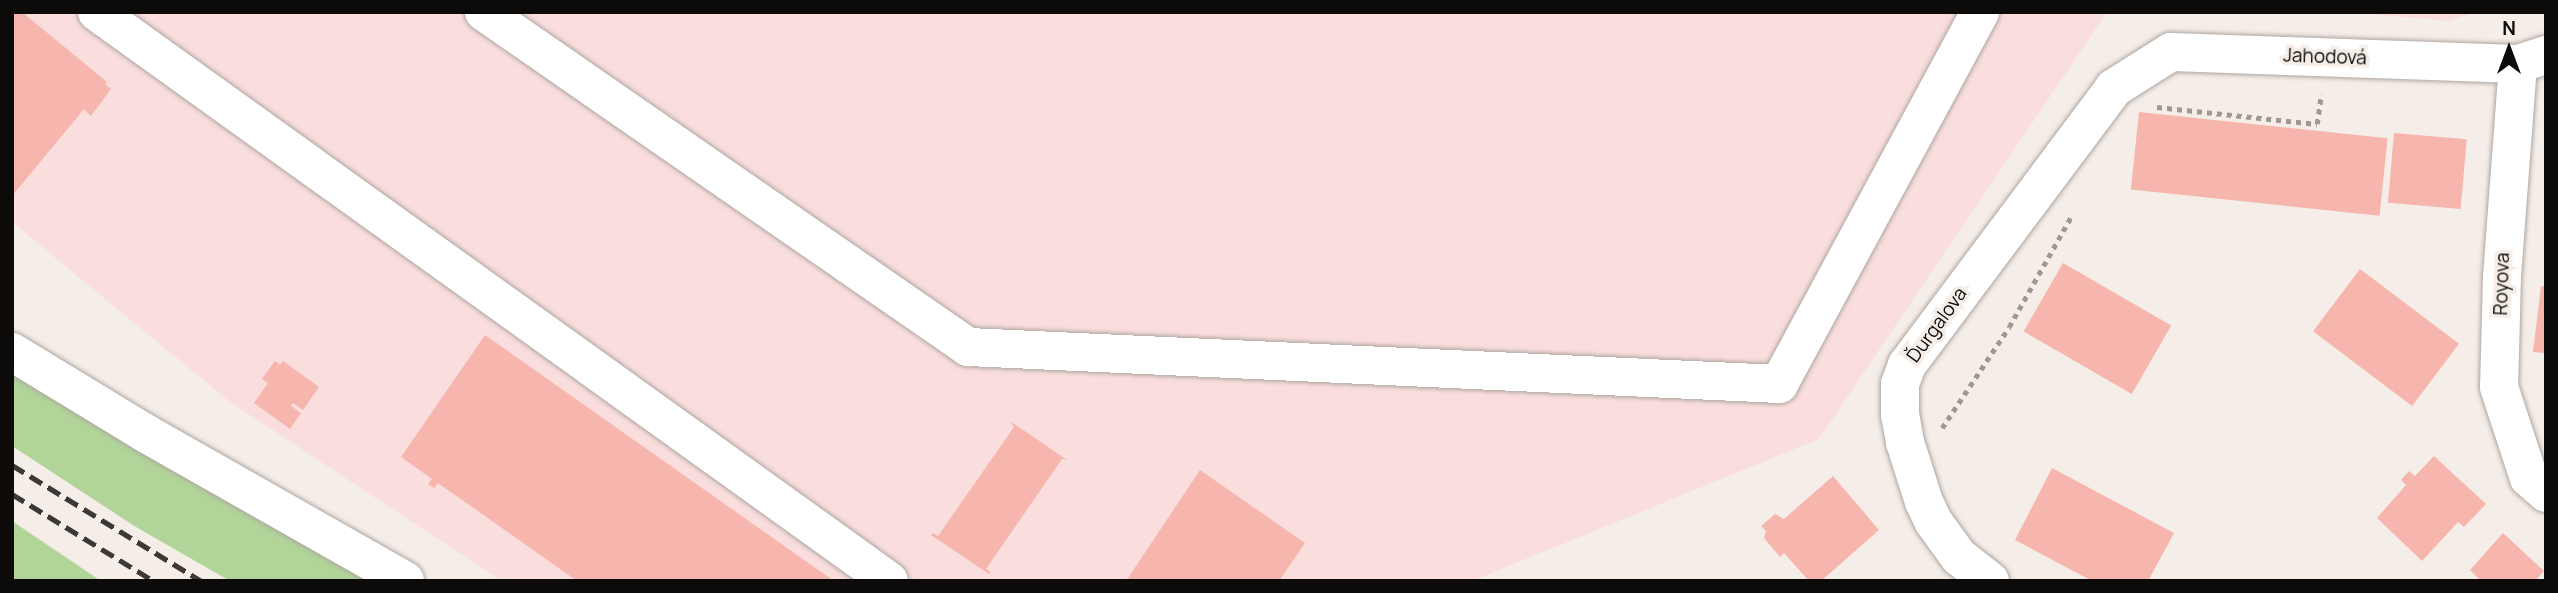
<!DOCTYPE html>
<html>
<head>
<meta charset="utf-8">
<style>
  body { margin:0 }
  #map { position:relative; width:2558px; height:593px; overflow:hidden; background:#f5ede7; font-family:Manrope,sans-serif }
  div>[style] { position:absolute }
  .medical>* { inset:0; background:#f9dedd }
  .green>* { inset:0; background:#b1d499 }
  .building>* { inset:0; background:#f7b6ad; transform-origin:0 0 }
  .path>* { height:4.5px; margin-top:-2.25px; transform-origin:0; background:repeating-linear-gradient(90deg,#9d9893 0 5px,transparent 0 10px) }
  .roads { filter:drop-shadow(0 0 2px #aea6a1) drop-shadow(0 0 2px #aea6a1) }
  .minor>* { height:38px; margin:-19px; padding:0 19px; transform-origin:19px; border-radius:19px; background:#fff }
  .rail>* { height:5px; margin-top:-2.5px; transform-origin:0; background:repeating-linear-gradient(90deg,#3b3835 0 14px,transparent 0 21px) }
  span { translate:-50% -50%; white-space:nowrap; text-align:center; line-height:1.15; -webkit-text-stroke:7px #f5ede7; paint-order:stroke }
  .street-label { font-size:19px; color:#0d0b09 }
  .frame { position:absolute; inset:0; border:14px solid #0d0b09; pointer-events:none }
  .north { position:absolute; left:2474px; top:14px; width:70px; height:70px; -webkit-text-stroke:5px #f5ede7; paint-order:stroke; rotate:0deg; font-size:19px; font-weight:700; line-height:28px; text-align:center; color:#0d0b09 }
  .north::after { content:''; display:block; margin:auto; width:24px; height:32px; background:#0d0b09; clip-path:polygon(50% 0,100% 100%,50% 72%,0 100%) }
</style>
</head>
<body>
<div id="map">
  <div class="medical">
    <div style="clip-path:polygon(12px 12px,2107px 12px,1819px 439px,1472px 581px,502px 581px,230px 402px,12px 222px)"></div>
    <div style="clip-path:polygon(2349px 12px,2478px 12px,2447px 21px)"></div>
  </div>
  <div class="green">
    <div style="clip-path:polygon(12px 365px,380px 581px,230px 581px,136px 527px,12px 446px)"></div>
    <div style="clip-path:polygon(12px 521px,101px 581px,12px 581px)"></div>
  </div>
  <div class="building">
    <div style="clip-path:polygon(12px 12px,22px 12px,107px 82px,105px 84px,111px 89px,91px 116px,84px 109px,12px 196px)"></div>
    <div style="left:2139px;top:112px;width:250px;height:78px;rotate:6deg"></div>
    <div style="left:2394px;top:133px;width:73px;height:70px;rotate:5deg"></div>
    <div style="left:2063px;top:263px;width:125px;height:79px;rotate:30deg"></div>
    <div style="left:2360px;top:269px;width:124px;height:78px;rotate:37deg"></div>
    <div style="clip-path:polygon(2541px 286px,2546px 287px,2546px 353px,2533px 352px)"></div>
    <div style="clip-path:polygon(485px 335px,834px 581px,577px 581px,438px 483px,434px 488px,428px 484px,432px 479px,401px 457px)"></div>
    <div style="clip-path:polygon(275px 361px,280px 365px,283px 361px,319px 387px,303px 410px,293px 403px,291px 406px,301px 413px,290px 429px,254px 403px,268px 383px,262px 379px)"></div>
    <div style="clip-path:polygon(1010px 421px,1067px 460px,1062px 459px,986px 569px,991px 572px,989px 574px,931px 535px,933px 533px,938px 536px,1014px 427px)"></div>
    <div style="clip-path:polygon(2434px 456px,2486px 504px,2464px 527px,2458px 522px,2422px 561px,2377px 518px,2406px 485px,2401px 480px,2409px 471px,2415px 476px)"></div>
    <div style="clip-path:polygon(2052px 468px,2174px 533px,2148px 581px,2092px 581px,2015px 540px)"></div>
    <div style="clip-path:polygon(1200px 470px,1305px 543px,1279px 581px,1126px 581px)"></div>
    <div style="clip-path:polygon(1833px 476px,1879px 530px,1821px 581px,1809px 581px,1784px 553px,1780px 557px,1764px 538px,1766px 531px,1761px 526px,1775px 514px,1784px 519px)"></div>
    <div style="clip-path:polygon(2503px 533px,2544px 571px,2535px 581px,2481px 581px,2470px 570px)"></div>
  </div>
  <div class="path">
    <div style="left:2157px;top:107px;width:161px;rotate:6.1deg"></div>
    <div style="left:2317px;top:124px;width:30px;rotate:-82deg"></div>
    <div style="left:1942px;top:428px;width:121px;rotate:-56.4deg"></div>
    <div style="left:2009px;top:327px;width:129px;rotate:-60.6deg"></div>
  </div>
  <div class="roads">
    <div class="minor">
      <div style="left:97px;top:12px;width:975px;rotate:35.69deg"></div>
      <div style="left:484px;top:12px;width:589px;rotate:34.69deg"></div>
      <div style="left:968px;top:347px;width:812px;rotate:2.61deg"></div>
      <div style="left:1779px;top:384px;width:423px;rotate:-61.6deg"></div>
      <div style="left:2518px;top:64px;width:213px;rotate:94.3deg"></div>
      <div style="left:2502px;top:276px;width:111px;rotate:91.5deg"></div>
      <div style="left:2499px;top:387px;width:96px;rotate:71.8deg"></div>
      <div style="left:2529px;top:478px;width:23px;rotate:41deg"></div>
      <div style="left:12px;top:352px;width:156px;rotate:31.3deg"></div>
      <div style="left:145px;top:433px;width:299px;rotate:29.6deg"></div>
      <div style="left:1990px;top:581px;width:39px;rotate:-142deg"></div>
      <div style="left:1959px;top:557px;width:44px;rotate:-125.8deg"></div>
      <div style="left:1933px;top:521px;width:21px;rotate:-115deg"></div>
      <div style="left:1924px;top:502px;width:63px;rotate:-107.6deg"></div>
      <div style="left:1905px;top:442px;width:27px;rotate:-100deg"></div>
      <div style="left:1900px;top:415px;width:31px;rotate:-90deg"></div>
      <div style="left:1900px;top:384px;width:20px;rotate:-70deg"></div>
      <div style="left:1907px;top:365px;width:346px;rotate:-53.2deg"></div>
      <div style="left:2114px;top:88px;width:67px;rotate:-32.3deg"></div>
      <div style="left:2171px;top:52px;width:347px;rotate:2deg"></div>
      <div style="left:2518px;top:64px;width:29px;rotate:-18deg"></div>
    </div>
  </div>
  <div class="rail">
    <div style="left:12px;top:465px;width:222px;rotate:31.5deg"></div>
    <div style="left:12px;top:494px;width:167px;rotate:31.5deg"></div>
  </div>
  <div class="street-label">
    <span style="left:2325px;top:57px;rotate:2deg">Jahodová</span>
    <span style="left:2502px;top:284px;rotate:-88deg">Royova</span>
    <span style="left:1937px;top:325px;rotate:-54deg">Ďurgalova</span>
  </div>
  <div class="frame"></div>
  <div class="north">N</div>
</div>
</body>
</html>
